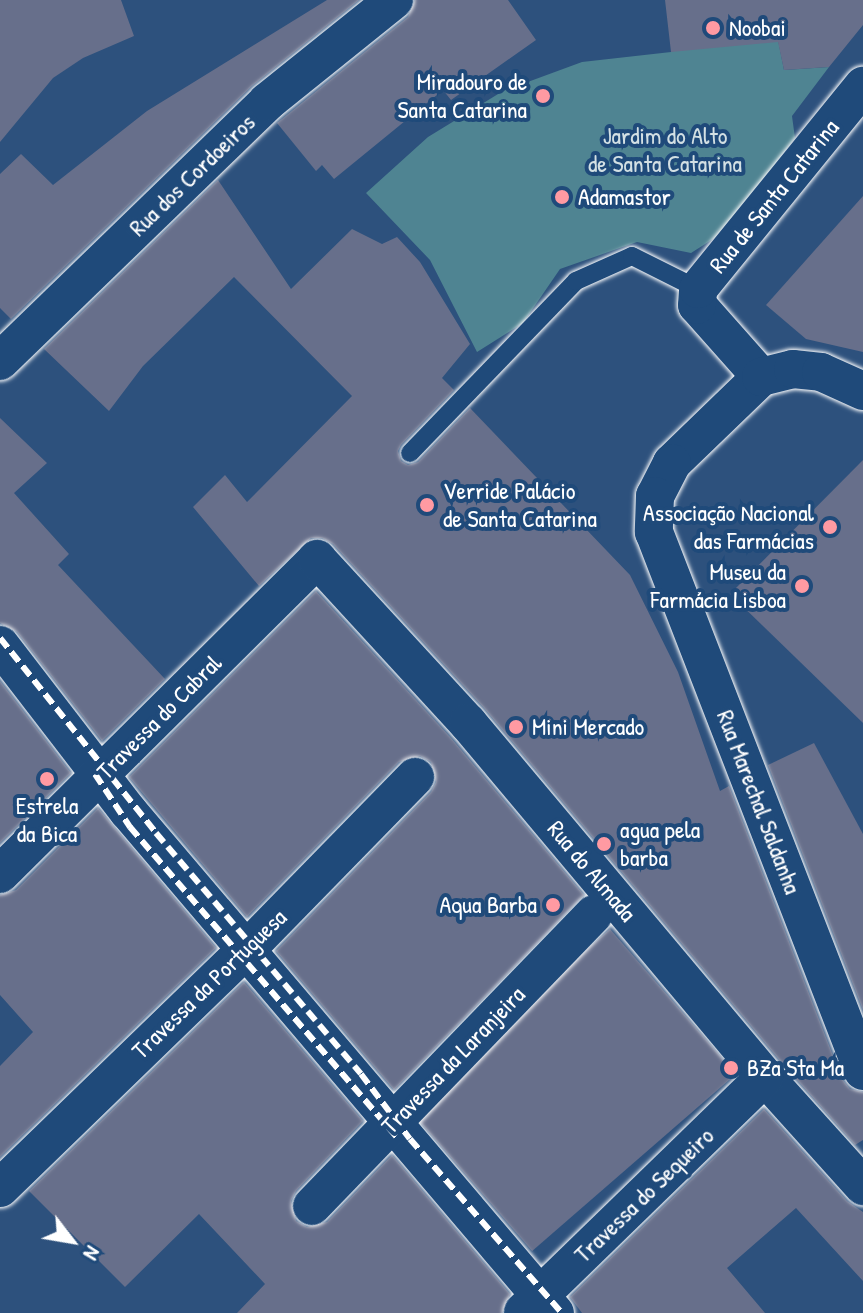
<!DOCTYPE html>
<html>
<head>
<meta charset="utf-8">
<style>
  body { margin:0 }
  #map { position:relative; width:863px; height:1313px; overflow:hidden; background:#2d517d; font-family:"Patrick Hand",sans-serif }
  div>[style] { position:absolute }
  .green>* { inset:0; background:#4f8492 }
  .building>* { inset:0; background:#676f8b; transform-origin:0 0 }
  .roads { filter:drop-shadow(0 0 2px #fff) drop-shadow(0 0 2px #fff) }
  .lane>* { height:18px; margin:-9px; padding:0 9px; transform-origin:9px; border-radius:9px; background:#1f4a7a }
  .street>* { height:38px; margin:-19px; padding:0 19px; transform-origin:19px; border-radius:19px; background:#1f4a7a }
  .rail>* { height:6px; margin-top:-3px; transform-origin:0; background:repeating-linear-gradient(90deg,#fff 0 12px,transparent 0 18px) }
  .dots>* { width:22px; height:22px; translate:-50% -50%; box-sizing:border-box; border:4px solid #1f4a7a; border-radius:50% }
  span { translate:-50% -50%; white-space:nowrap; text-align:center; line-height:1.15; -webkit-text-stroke:8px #1f4a7a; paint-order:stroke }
  .poi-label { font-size:24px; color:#fff }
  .left { translate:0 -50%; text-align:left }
  .right { translate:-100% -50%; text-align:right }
  .park-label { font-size:24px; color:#d3e0e4 }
  .street-label { font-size:24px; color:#fff }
  .north { position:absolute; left:32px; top:1201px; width:80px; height:80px; -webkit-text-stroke:6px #1f4a7a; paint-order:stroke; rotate:121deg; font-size:22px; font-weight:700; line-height:32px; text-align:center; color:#fff }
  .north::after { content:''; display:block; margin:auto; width:28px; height:36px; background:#fff; clip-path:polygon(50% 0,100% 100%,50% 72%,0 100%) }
</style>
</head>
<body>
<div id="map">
  <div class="green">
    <div style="clip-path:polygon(770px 0,784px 70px,829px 67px,792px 116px,795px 138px,724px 232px,691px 253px,637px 242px,560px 269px,523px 323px,477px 352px,430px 260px,366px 193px,428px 137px,503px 91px,582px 62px,671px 52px)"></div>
  </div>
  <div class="building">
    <div style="clip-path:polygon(0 0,121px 0,134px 36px,83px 58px,53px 78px,0 142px)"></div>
    <div style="clip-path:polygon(327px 0,359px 0,252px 86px,11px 319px,0 308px,0 174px,21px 154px,53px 185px,147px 111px)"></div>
    <div style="clip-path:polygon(415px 0,508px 0,536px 40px,451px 100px,443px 90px,334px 179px,322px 165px,316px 171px,277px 123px,408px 17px)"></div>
    <div style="clip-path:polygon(665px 0,863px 0,863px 25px,829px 67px,784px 70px,778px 42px,671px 52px)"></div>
    <div style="clip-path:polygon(218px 180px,291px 289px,352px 229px,382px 244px,397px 237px,420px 262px,470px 344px,442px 378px,454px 390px,401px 445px,398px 451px,401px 461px,408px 465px,418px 462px,470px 408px,630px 575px,678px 672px,720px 791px,729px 786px,842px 1079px,850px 1089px,863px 1092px,863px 1140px,855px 1145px,782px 1063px,484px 708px,333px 544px,322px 538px,311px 538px,259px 586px,193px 507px,225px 475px,247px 502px,352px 396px,234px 277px,143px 366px,109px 411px,44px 349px)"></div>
    <div style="clip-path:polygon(863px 196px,863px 352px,806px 339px,766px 305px)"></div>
    <div style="clip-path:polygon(0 418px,47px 463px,14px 493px,69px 554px,58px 565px,165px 679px,102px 741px,17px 632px,0 623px)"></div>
    <div style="clip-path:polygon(863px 460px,863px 723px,730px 594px)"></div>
    <div style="clip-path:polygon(316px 591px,451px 738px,584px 895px,394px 1090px,276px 951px,431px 792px,436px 782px,431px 762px,420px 756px,399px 762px,247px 917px,129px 777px)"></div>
    <div style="clip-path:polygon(0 681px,71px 773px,0 843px)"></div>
    <div style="clip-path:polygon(814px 743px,863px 834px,863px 1010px,768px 765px)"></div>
    <div style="clip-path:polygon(98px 808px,216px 948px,0 1157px,0 1066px,33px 1032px,0 995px,0 895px,16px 890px)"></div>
    <div style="left:610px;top:929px;width:192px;height:270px;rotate:49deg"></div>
    <div style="clip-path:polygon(244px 982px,363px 1121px,296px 1191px,291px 1201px,296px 1221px,307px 1227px,327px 1222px,392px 1155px,510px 1294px,502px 1313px,237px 1313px,265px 1284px,199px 1214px,125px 1287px,29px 1191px)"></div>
    <div style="clip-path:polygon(764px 1109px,847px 1201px,863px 1212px,863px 1281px,796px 1208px,727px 1268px,765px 1313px,582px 1313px,570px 1297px)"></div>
  </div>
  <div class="roads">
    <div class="lane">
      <div style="left:410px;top:453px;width:239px;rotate:-46deg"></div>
      <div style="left:576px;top:281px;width:61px;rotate:-24.1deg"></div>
      <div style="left:632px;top:256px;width:74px;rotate:26.6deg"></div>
    </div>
    <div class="street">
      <div style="left:0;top:361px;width:372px;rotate:-44.1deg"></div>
      <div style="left:267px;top:102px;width:163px;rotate:-38.8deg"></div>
      <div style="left:761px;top:377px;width:124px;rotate:136deg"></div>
      <div style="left:672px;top:463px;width:37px;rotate:117deg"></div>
      <div style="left:655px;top:496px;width:36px;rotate:92deg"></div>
      <div style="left:654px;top:532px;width:578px;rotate:68.81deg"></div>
      <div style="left:761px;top:377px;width:96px;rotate:-131.6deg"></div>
      <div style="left:697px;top:305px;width:16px;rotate:-86deg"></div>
      <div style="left:698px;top:289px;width:262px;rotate:-50.9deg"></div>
      <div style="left:761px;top:377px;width:33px;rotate:-14deg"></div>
      <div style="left:793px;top:369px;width:28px;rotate:6deg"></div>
      <div style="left:821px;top:372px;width:46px;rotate:24.3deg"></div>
      <div style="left:0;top:645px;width:210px;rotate:52.4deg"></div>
      <div style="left:128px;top:811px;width:659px;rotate:49.62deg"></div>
      <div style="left:0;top:874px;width:447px;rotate:-44.8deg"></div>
      <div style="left:317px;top:559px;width:223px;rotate:47.4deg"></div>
      <div style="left:468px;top:723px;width:462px;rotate:50deg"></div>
      <div style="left:765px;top:1077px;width:147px;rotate:48deg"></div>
      <div style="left:0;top:1188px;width:349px;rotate:-44.1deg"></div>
      <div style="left:251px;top:945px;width:235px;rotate:-45.7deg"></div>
      <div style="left:312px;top:1206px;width:406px;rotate:-46deg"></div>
      <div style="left:523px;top:1312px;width:337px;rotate:-44.2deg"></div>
    </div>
  </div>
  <div class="rail">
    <div style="left:0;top:638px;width:250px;rotate:51.3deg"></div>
    <div style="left:156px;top:833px;width:316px;rotate:49.6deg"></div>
    <div style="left:361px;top:1074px;width:81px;rotate:53deg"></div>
    <div style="left:410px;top:1139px;width:231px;rotate:48.9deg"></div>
    <div style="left:95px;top:774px;width:64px;rotate:56.6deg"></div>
    <div style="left:130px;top:827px;width:409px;rotate:49.3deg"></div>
  </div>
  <div class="dots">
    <div style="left:713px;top:28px;background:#ff9aa2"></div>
    <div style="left:543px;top:96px;background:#ff9aa2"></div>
    <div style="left:562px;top:197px;background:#ff9aa2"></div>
    <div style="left:427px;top:505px;background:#ff9aa2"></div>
    <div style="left:830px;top:527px;background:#ff9aa2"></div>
    <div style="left:802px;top:586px;background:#ff9aa2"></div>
    <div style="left:516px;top:727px;background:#ff9aa2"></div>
    <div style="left:47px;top:779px;background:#ff9aa2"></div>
    <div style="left:604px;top:844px;background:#ff9aa2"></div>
    <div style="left:553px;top:905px;background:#ff9aa2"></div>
    <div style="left:731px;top:1068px;background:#ff9aa2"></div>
  </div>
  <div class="poi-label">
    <span class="left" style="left:729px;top:28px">Noobai</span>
    <span class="right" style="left:527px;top:96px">Miradouro de<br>Santa Catarina</span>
    <span class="left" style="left:578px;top:197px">Adamastor</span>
    <span class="left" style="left:443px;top:505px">Verride Palácio<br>de Santa Catarina</span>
    <span class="right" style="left:814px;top:527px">Associação Nacional<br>das Farmácias</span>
    <span class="right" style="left:786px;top:586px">Museu da<br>Farmácia Lisboa</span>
    <span class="left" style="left:532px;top:727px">Mini Mercado</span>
    <span style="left:47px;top:820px">Estrela<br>da Bica</span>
    <span class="left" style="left:620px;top:844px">agua pela<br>barba</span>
    <span class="right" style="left:537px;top:905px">Aqua Barba</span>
    <span class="left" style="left:747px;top:1068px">BZa Sta Ma</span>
  </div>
  <div class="park-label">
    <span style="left:665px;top:150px">Jardim do Alto<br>de Santa Catarina</span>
  </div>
  <div class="street-label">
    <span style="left:192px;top:175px;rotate:-44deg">Rua dos Cordoeiros</span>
    <span style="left:774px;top:196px;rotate:-51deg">Rua de Santa Catarina</span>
    <span style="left:159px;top:717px;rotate:-45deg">Travessa do Cabral</span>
    <span style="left:759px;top:802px;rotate:69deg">Rua Marechal Saldanha</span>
    <span style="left:592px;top:871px;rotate:50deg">Rua do Almada</span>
    <span style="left:209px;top:984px;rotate:-44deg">Travessa da Portuguesa</span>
    <span style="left:453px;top:1060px;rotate:-46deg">Travessa da Laranjeira</span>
    <span style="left:644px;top:1195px;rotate:-44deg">Travessa do Sequeiro</span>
  </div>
  <div class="north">N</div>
</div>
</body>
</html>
